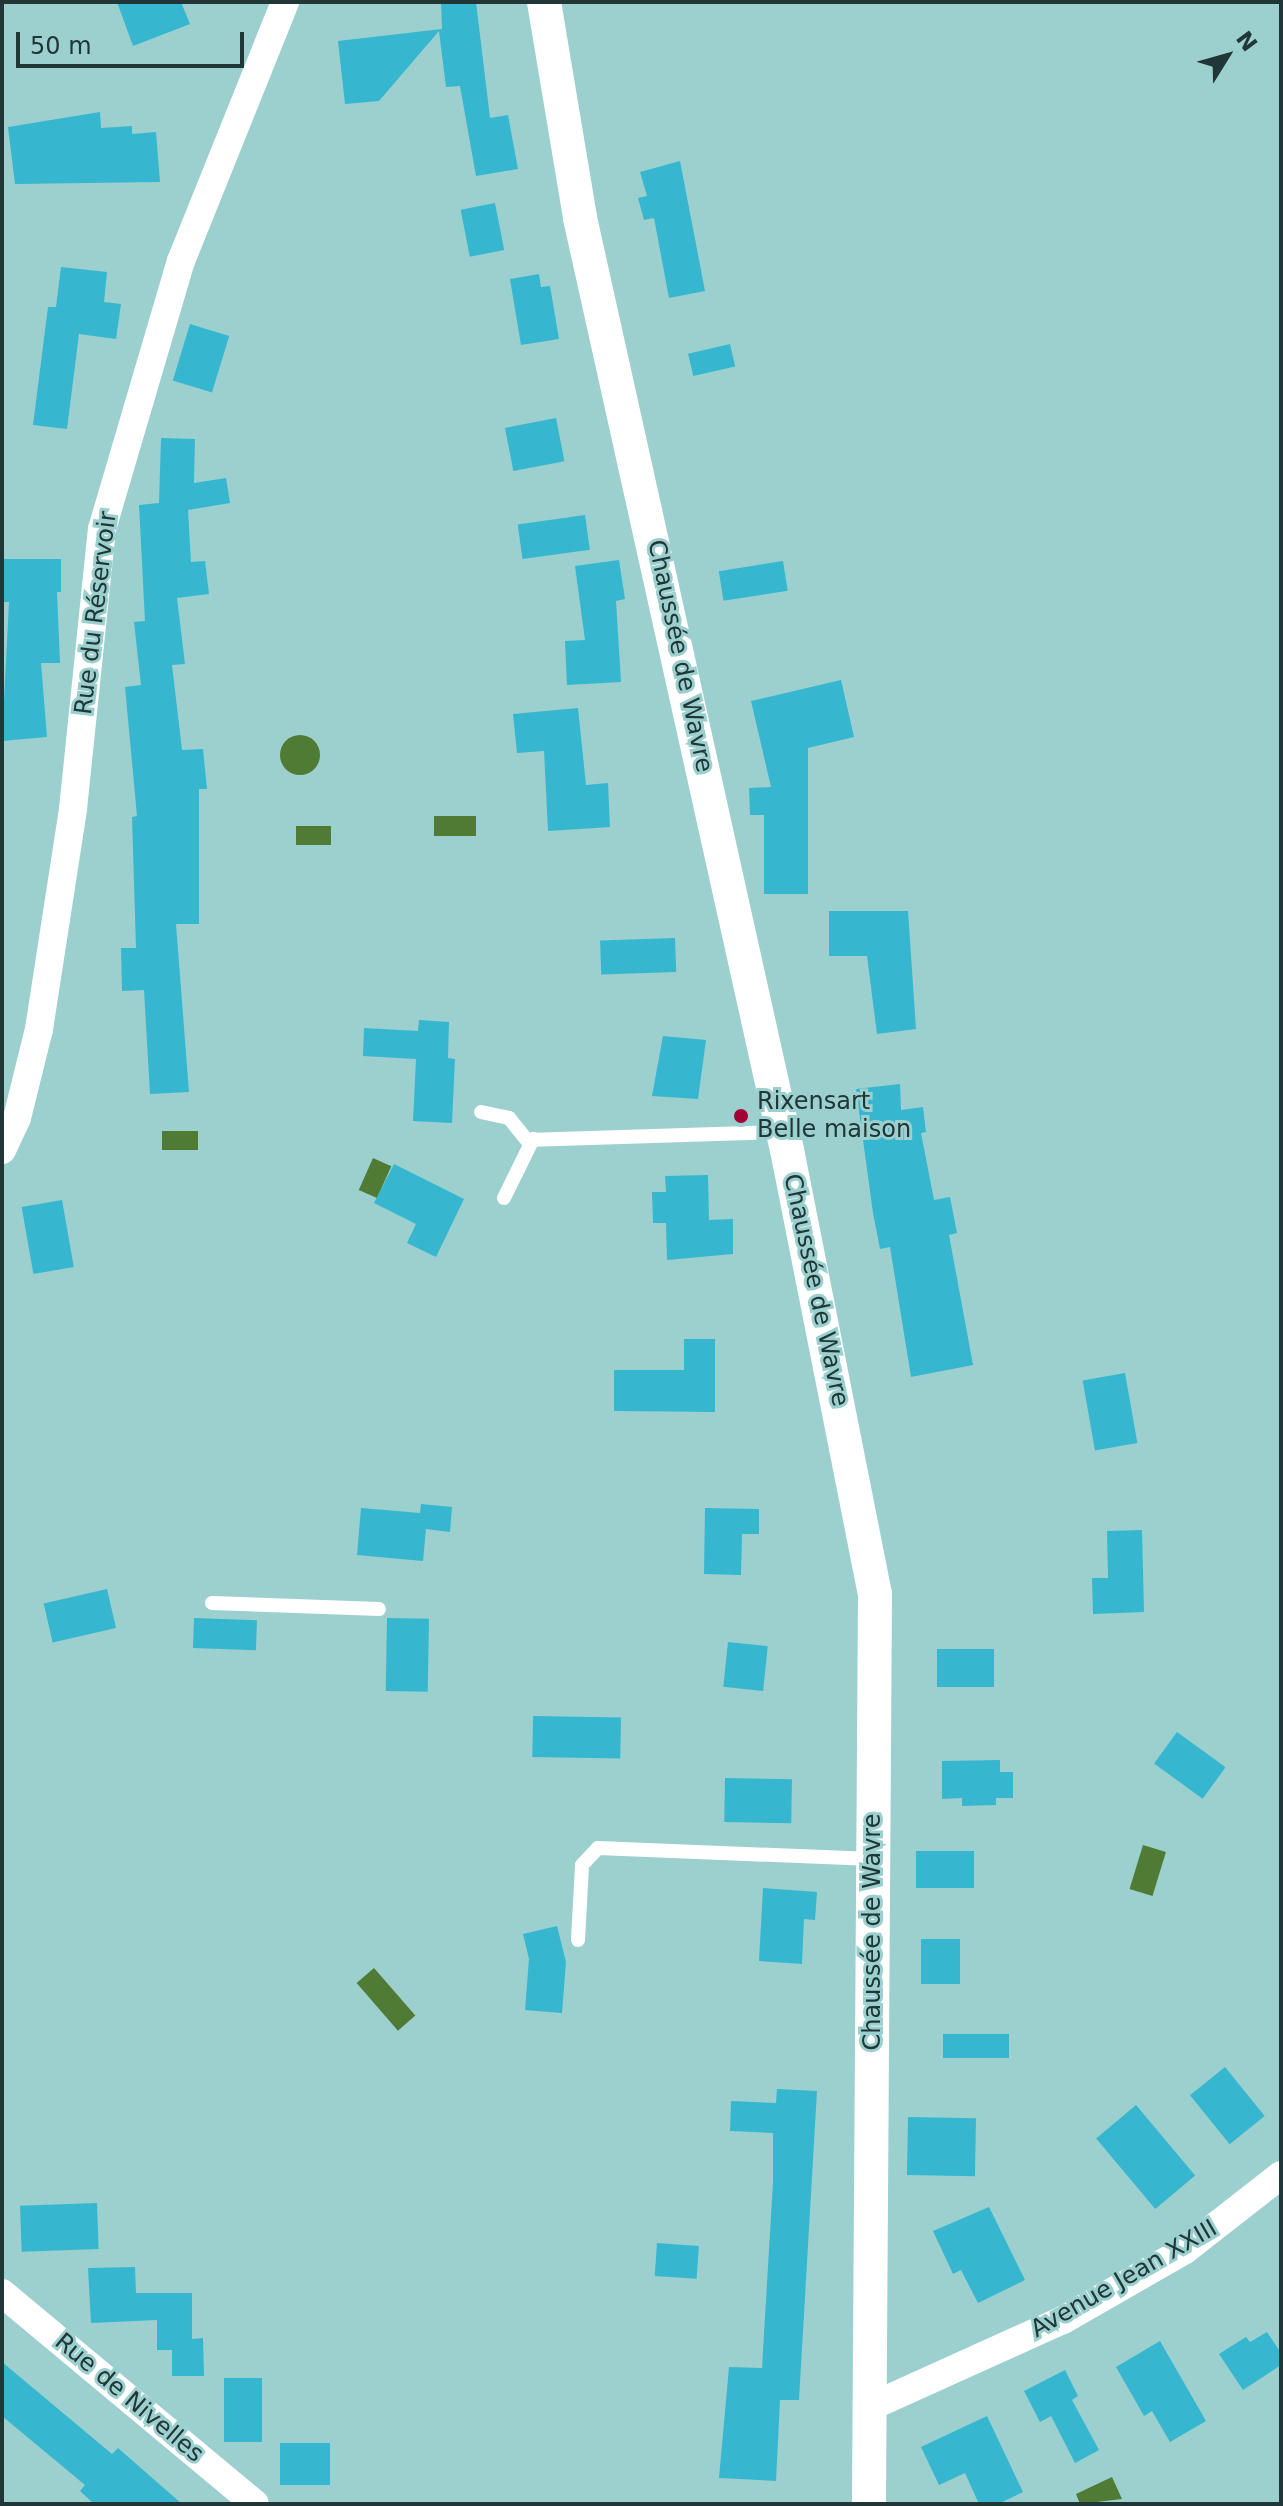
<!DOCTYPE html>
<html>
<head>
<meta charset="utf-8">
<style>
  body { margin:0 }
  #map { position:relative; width:1283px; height:2506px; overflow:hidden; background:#9bd0cf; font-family:"DejaVu Sans",sans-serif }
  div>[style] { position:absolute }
  .water>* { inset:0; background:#507b34; transform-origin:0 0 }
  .round { border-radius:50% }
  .building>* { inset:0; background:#37b6d0; transform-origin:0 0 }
  .service>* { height:14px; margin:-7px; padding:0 7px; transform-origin:7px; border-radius:7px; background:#fff }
  .minor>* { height:28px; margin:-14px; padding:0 14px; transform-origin:14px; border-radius:14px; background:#fff }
  .tertiary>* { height:34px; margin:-17px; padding:0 17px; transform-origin:17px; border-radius:17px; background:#fff }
  .dots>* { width:22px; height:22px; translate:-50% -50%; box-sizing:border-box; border:4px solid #9bd0cf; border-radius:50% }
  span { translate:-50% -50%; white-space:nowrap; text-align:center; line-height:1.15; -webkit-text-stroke:6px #9bd0cf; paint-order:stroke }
  .street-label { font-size:24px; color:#213636 }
  .poi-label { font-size:24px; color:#213636 }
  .left { translate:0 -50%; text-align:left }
  .frame { position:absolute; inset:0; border:4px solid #213636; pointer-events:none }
  .north { position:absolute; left:1187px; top:16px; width:80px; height:80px; -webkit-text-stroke:6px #9bd0cf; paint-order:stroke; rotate:53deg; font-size:22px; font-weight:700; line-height:32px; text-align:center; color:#213636 }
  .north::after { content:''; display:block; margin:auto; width:28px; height:36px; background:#213636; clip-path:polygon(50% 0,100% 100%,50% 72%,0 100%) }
  .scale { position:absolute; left:16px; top:32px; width:228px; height:36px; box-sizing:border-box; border:4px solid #213636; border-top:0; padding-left:10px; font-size:24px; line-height:28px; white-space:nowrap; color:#213636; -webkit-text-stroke:6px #9bd0cf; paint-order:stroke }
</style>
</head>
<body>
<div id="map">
  <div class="water">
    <div class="round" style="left:280px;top:735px;width:40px;height:40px"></div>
    <div style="left:434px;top:816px;width:42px;height:20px"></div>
    <div style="left:296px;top:826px;width:35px;height:19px"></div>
    <div style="left:162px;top:1131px;width:36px;height:19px"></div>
    <div style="left:373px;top:1158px;width:20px;height:35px;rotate:24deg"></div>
    <div style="left:1143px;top:1845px;width:24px;height:46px;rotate:17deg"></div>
    <div style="left:374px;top:1968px;width:63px;height:23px;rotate:49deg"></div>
    <div style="clip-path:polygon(1112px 2477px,1122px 2499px,1080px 2504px,1076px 2494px)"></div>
  </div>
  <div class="building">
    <div style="clip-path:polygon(117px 2px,181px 2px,190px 24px,133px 46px)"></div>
    <div style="clip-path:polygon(441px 2px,476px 2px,490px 118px,508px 115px,518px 169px,476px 176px,460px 86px,446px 87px,439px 31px,379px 101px,345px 104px,338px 41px,442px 29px)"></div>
    <div style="clip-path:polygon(100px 112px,101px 128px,132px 126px,132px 134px,156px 132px,160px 182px,15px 184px,8px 127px)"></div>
    <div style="clip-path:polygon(680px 161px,705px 291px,669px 298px,654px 218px,644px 220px,638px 198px,647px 196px,640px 172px)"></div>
    <div style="left:495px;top:203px;width:48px;height:35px;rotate:79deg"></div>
    <div style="clip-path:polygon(61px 267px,107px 272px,104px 302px,121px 304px,116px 339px,79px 334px,67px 429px,33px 425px,48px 307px,56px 307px)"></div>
    <div style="clip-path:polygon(539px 274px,541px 287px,550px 286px,559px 339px,521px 345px,510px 279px)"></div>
    <div style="left:190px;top:324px;width:41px;height:59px;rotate:17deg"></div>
    <div style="left:730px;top:344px;width:23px;height:43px;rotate:77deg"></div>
    <div style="left:556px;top:418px;width:44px;height:52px;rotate:79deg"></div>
    <div style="clip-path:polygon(161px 438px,195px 439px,194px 483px,226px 478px,230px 503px,188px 510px,191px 562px,205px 561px,209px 594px,177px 598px,185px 664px,172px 665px,182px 750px,203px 749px,207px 789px,199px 789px,199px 924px,176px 924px,189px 1092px,150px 1094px,144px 990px,122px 991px,121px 948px,136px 948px,132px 817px,137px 816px,125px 687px,141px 685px,134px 622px,145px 621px,139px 505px,159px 503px)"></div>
    <div style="left:585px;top:515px;width:35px;height:68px;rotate:82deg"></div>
    <div style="clip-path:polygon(2px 559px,61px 559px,61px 592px,57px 592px,60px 663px,41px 663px,47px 737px,2px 741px,9px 602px,2px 602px)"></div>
    <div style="clip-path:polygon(619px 560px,625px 599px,616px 601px,621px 682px,567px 685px,565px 641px,585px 640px,575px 566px)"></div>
    <div style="left:783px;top:561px;width:30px;height:65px;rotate:81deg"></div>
    <div style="clip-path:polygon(841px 680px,854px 737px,808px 748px,808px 894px,764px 894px,764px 815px,750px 815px,749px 788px,771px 787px,751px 701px)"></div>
    <div style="clip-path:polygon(578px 708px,586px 785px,608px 783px,610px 827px,548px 831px,544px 751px,517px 753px,513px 714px)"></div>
    <div style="clip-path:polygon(829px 911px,908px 911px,916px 1029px,877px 1034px,867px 956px,829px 956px)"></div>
    <div style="left:675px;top:938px;width:34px;height:75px;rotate:88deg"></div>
    <div style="clip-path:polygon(419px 1020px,449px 1022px,448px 1058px,455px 1059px,452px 1123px,413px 1121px,416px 1059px,363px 1056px,364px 1028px,418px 1031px)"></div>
    <div style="clip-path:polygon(663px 1036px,706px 1040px,698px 1099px,652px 1096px)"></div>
    <div style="clip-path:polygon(900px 1084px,901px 1110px,923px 1107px,926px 1132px,921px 1133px,934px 1200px,950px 1197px,957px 1233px,949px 1235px,973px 1365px,911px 1377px,890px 1247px,880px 1249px,873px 1213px,856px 1089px)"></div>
    <div style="clip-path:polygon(394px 1164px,464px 1199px,436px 1257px,407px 1243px,416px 1224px,374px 1203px)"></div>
    <div style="clip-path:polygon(708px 1175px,709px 1220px,733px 1219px,733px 1254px,667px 1260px,666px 1223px,653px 1223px,652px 1192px,666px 1192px,665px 1176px)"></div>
    <div style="left:62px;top:1200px;width:68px;height:41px;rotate:80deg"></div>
    <div style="clip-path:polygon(684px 1339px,715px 1339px,715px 1412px,614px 1411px,614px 1370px,684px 1370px)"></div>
    <div style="left:1125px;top:1373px;width:71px;height:43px;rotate:80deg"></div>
    <div style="clip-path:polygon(421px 1504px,452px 1507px,450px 1532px,426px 1529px,423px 1561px,357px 1555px,361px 1508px,420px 1513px)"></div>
    <div style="clip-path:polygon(705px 1508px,759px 1509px,759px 1534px,742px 1534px,741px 1575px,704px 1574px)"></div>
    <div style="clip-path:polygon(1142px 1530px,1144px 1612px,1093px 1614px,1092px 1578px,1108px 1578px,1107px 1531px)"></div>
    <div style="left:107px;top:1589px;width:40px;height:65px;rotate:77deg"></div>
    <div style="left:194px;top:1618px;width:63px;height:30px;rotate:2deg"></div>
    <div style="left:387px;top:1618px;width:42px;height:73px;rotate:1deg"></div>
    <div style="left:728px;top:1642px;width:40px;height:45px;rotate:6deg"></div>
    <div style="left:937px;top:1649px;width:57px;height:38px"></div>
    <div style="left:533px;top:1716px;width:88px;height:41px;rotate:1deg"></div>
    <div style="left:1177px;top:1732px;width:60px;height:39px;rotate:36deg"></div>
    <div style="clip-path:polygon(1000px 1760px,1000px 1772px,1013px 1772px,1013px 1798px,996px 1798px,996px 1805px,962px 1806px,962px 1798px,942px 1799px,942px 1761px)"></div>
    <div style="left:725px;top:1778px;width:67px;height:44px;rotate:1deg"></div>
    <div style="left:974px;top:1851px;width:37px;height:58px;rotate:90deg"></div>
    <div style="clip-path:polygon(763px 1888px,817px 1892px,815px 1920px,804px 1919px,802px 1964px,759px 1961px)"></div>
    <div style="clip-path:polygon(557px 1926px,566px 1962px,562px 2013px,525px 2010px,529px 1959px,523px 1934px)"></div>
    <div style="left:960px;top:1939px;width:45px;height:39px;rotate:90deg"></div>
    <div style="left:943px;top:2034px;width:66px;height:24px"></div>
    <div style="left:1225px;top:2067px;width:63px;height:45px;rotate:51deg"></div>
    <div style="clip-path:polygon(777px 2089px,817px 2091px,799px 2400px,780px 2400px,776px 2481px,719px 2478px,729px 2367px,762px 2368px,773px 2182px,773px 2133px,730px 2131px,731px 2101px,776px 2103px)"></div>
    <div style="left:1136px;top:2105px;width:92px;height:52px;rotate:50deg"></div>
    <div style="left:908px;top:2117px;width:68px;height:58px;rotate:1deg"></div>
    <div style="left:97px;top:2203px;width:46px;height:77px;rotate:88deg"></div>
    <div style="clip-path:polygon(989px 2207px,1025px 2280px,978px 2303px,961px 2270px,953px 2274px,933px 2231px)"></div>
    <div style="left:657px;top:2243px;width:42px;height:33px;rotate:4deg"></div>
    <div style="clip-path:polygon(135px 2267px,136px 2293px,192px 2293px,192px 2339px,203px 2338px,204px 2376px,172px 2376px,172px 2350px,157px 2350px,157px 2320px,91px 2323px,88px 2268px)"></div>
    <div style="clip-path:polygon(1267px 2332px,1281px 2353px,1281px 2365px,1243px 2390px,1219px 2354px,1246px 2337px,1250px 2342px)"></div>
    <div style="clip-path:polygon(1160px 2341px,1206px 2421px,1170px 2442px,1152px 2411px,1144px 2416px,1116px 2367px)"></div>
    <div style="clip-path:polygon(2px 2362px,112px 2454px,118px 2448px,182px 2504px,94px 2504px,80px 2491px,85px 2485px,2px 2416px)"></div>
    <div style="clip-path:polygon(1065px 2370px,1078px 2396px,1072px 2400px,1099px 2450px,1075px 2463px,1051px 2416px,1040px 2422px,1024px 2391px)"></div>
    <div style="left:224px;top:2378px;width:38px;height:64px"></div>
    <div style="clip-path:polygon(987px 2416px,1023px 2492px,998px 2504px,979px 2504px,965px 2473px,939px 2485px,921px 2447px)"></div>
    <div style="left:280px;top:2443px;width:50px;height:42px"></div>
  </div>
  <div class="service">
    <div style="left:481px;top:1112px;width:29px;rotate:12deg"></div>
    <div style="left:509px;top:1118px;width:28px;rotate:51deg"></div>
    <div style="left:527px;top:1140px;width:255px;rotate:-1.8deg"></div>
    <div style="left:504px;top:1198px;width:66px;rotate:-63.8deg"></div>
    <div style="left:212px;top:1603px;width:167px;rotate:2.1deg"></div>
    <div style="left:578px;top:1940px;width:75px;rotate:-86.9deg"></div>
    <div style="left:582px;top:1865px;width:23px;rotate:-47deg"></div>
    <div style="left:598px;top:1848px;width:275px;rotate:2.3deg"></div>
  </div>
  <div class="minor">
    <div style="left:2px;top:1150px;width:35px;rotate:-65deg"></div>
    <div style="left:17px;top:1118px;width:92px;rotate:-76.1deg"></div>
    <div style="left:39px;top:1029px;width:223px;rotate:-81.2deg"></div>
    <div style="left:73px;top:809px;width:281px;rotate:-84.1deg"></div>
    <div style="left:102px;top:529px;width:279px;rotate:-73.6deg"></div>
    <div style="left:181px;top:261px;width:279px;rotate:-68.1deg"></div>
    <div style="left:2px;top:2293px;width:329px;rotate:39.8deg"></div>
    <div style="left:870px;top:2407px;width:212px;rotate:-24.3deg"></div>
    <div style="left:1063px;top:2320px;width:141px;rotate:-29.8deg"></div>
    <div style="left:1185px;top:2250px;width:122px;rotate:-38deg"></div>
  </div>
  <div class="tertiary">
    <div style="left:544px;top:2px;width:219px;rotate:80.5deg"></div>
    <div style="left:580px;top:218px;width:955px;rotate:77.48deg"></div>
    <div style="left:787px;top:1150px;width:453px;rotate:78.8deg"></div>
    <div style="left:875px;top:1594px;width:910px;rotate:90.38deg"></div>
  </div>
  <div class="dots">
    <div style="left:741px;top:1116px;background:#a10134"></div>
  </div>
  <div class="street-label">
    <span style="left:96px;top:613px;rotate:-83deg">Rue du Réservoir</span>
    <span style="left:680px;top:656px;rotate:78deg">Chaussée de Wavre</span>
    <span style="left:816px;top:1290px;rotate:78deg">Chaussée de Wavre</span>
    <span style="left:873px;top:1932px;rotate:-90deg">Chaussée de Wavre</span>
    <span style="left:1124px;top:2279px;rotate:-30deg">Avenue Jean XXIII</span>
    <span style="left:129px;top:2398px;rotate:40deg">Rue de Nivelles</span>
  </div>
  <div class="poi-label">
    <span class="left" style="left:757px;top:1116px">Rixensart<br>Belle maison</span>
  </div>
  <div class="frame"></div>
  <div class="north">N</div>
  <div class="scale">50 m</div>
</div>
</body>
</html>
